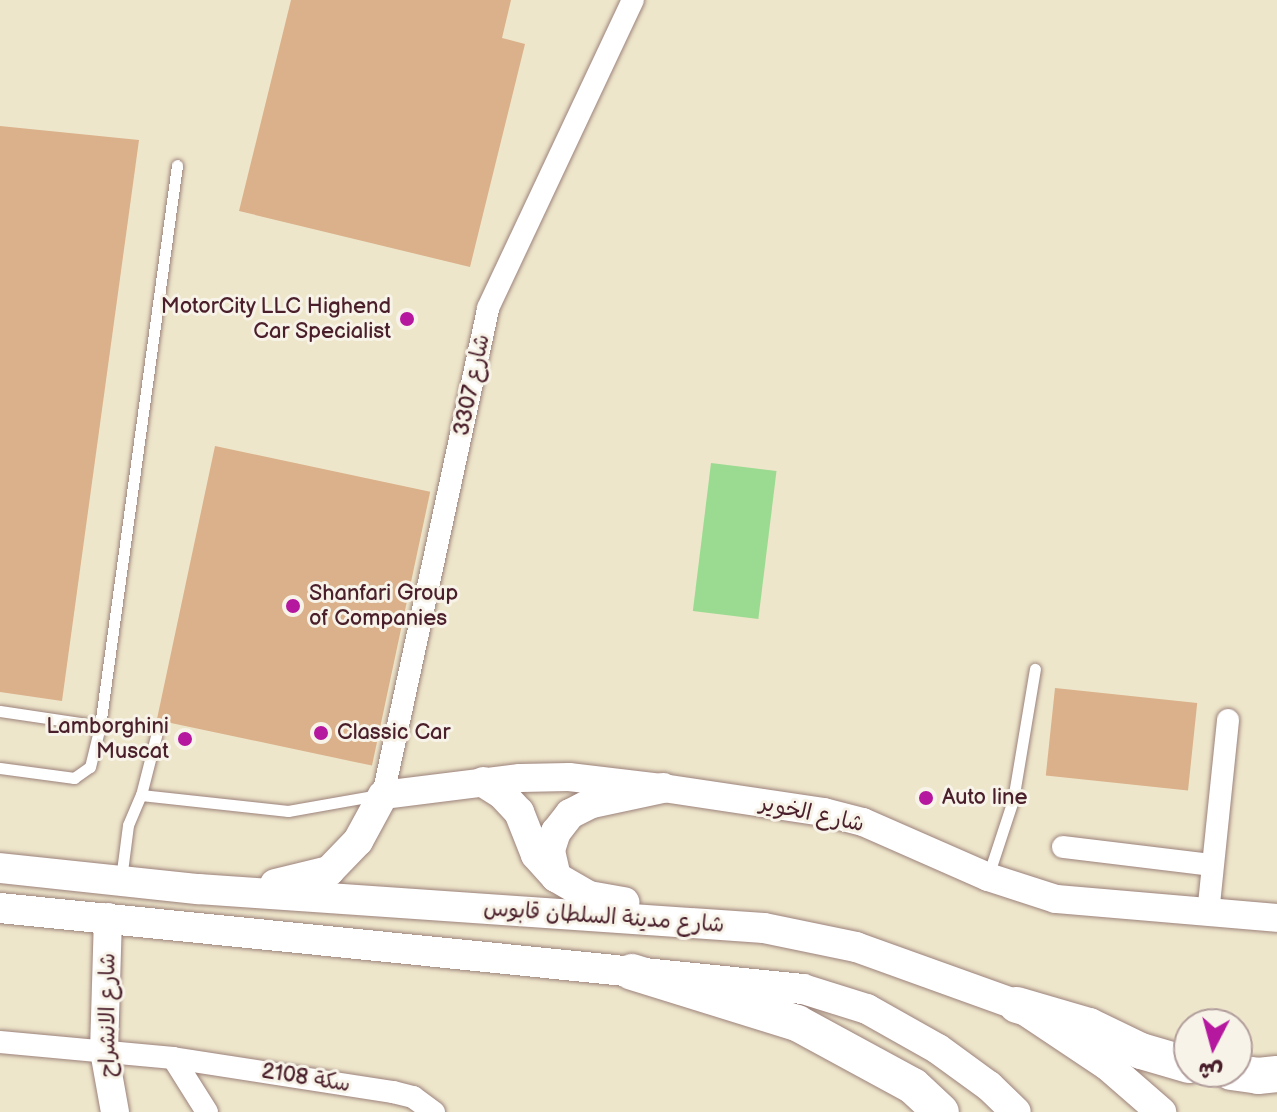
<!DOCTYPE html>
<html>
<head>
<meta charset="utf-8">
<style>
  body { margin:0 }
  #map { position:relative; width:1277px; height:1112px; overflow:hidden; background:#eee6cb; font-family:"Balsamiq Sans","Playpen Sans Arabic",sans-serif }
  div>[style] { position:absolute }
  .green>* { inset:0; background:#9bdb91; transform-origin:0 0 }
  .building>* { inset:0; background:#dab18a; transform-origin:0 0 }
  .roads { filter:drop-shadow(0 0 2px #9c827b) drop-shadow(0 0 2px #9c827b) }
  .service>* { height:11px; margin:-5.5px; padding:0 5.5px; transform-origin:5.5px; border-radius:5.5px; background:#fff }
  .minor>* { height:22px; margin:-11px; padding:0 11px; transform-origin:11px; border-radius:11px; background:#fff }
  .tertiary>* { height:28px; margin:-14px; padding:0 14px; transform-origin:14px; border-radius:14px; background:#fff }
  .secondary>* { height:30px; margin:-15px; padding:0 15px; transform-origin:15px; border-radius:15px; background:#fff }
  .trunk>* { height:36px; margin:-18px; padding:0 18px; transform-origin:18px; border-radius:18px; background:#fff }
  .dots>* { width:22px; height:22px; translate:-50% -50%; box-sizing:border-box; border:4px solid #f7f3e8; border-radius:50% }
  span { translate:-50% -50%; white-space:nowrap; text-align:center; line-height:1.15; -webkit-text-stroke:6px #f7f3e8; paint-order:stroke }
  .poi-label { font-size:22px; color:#4a1f2b }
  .right { translate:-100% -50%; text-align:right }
  .left { translate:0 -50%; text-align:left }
  .street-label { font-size:22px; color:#4a1f2b }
  .north { position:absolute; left:1173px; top:1008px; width:80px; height:80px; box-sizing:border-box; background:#f7f3e8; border:2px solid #b29e9c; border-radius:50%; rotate:186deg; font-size:22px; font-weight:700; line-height:32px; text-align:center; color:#4a1f2b }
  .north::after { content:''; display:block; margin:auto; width:28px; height:36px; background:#b5179e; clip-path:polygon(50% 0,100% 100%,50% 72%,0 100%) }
</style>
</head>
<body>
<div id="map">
  <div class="green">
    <div style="left:711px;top:463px;width:66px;height:149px;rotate:7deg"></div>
  </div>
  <div class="building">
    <div style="clip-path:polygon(291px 0,511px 0,502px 38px,525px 44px,470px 267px,239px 211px)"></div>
    <div style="clip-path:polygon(0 126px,139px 140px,62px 701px,0 692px)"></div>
    <div style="left:215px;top:446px;width:220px;height:280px;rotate:12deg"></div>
    <div style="left:1055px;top:688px;width:143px;height:88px;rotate:6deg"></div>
  </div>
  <div class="roads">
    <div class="service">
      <div style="left:0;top:711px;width:101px;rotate:8.5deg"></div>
      <div style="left:0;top:768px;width:75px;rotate:7.7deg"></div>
      <div style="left:74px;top:778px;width:19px;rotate:-35deg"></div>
      <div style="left:90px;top:767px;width:42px;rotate:-76.3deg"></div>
      <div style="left:100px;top:726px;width:566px;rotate:-82.18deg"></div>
      <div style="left:141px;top:795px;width:148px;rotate:6.2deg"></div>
      <div style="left:288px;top:811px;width:91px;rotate:-10.1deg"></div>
      <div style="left:988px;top:876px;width:80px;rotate:-71.8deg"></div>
      <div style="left:1013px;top:800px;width:133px;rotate:-80.5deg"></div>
      <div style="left:121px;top:879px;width:54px;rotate:-82.6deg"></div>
      <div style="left:128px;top:825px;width:33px;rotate:-67deg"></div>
      <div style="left:141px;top:795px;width:61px;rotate:-75.7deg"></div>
    </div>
    <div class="minor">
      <div style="left:383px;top:795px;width:498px;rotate:-77.8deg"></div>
      <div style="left:488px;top:308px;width:340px;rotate:-64.8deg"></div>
      <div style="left:1063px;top:847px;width:150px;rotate:6.9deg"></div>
      <div style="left:1208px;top:914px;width:195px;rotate:-84.1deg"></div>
      <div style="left:0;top:1042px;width:174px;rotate:5.3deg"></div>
      <div style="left:173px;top:1058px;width:223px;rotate:8.8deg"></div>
      <div style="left:393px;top:1092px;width:21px;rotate:14deg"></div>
      <div style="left:413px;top:1097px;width:26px;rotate:36deg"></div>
      <div style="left:173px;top:1058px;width:64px;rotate:57.8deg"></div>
    </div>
    <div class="tertiary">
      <div style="left:383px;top:795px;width:138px;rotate:-7.1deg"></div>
      <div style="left:520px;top:778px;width:49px;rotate:-1.2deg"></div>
      <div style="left:569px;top:777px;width:95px;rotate:6.7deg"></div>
      <div style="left:663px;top:788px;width:163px;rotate:8.5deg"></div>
      <div style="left:824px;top:812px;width:40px;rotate:14.4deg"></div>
      <div style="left:863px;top:822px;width:137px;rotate:23.7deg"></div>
      <div style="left:988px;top:877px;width:71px;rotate:17.9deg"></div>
      <div style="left:1056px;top:899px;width:222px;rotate:4.9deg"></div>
      <div style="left:108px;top:917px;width:134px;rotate:91.7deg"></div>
      <div style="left:104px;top:1051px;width:62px;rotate:79.8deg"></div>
    </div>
    <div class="secondary">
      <div style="left:483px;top:782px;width:22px;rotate:32deg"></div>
      <div style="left:502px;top:794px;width:25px;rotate:47deg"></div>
      <div style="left:519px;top:812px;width:46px;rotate:68.4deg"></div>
      <div style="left:536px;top:855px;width:30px;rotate:48deg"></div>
      <div style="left:556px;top:877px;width:38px;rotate:30deg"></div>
      <div style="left:589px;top:896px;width:36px;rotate:10deg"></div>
      <div style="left:0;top:868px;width:199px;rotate:6.1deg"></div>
      <div style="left:198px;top:889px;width:567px;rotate:3.94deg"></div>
      <div style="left:764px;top:928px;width:94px;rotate:11.7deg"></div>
      <div style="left:856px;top:947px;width:171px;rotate:19.8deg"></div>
      <div style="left:1017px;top:1005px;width:108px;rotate:33.7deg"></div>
      <div style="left:1107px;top:1065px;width:72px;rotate:41deg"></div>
      <div style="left:556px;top:877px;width:28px;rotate:-103deg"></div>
      <div style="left:550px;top:850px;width:19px;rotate:-72deg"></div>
      <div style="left:556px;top:832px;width:23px;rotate:-52deg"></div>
      <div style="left:570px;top:814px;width:25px;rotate:-27deg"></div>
      <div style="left:592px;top:803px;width:73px;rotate:-11.9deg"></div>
      <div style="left:275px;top:884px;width:56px;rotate:-13.5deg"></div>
      <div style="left:329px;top:871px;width:42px;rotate:-46deg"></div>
      <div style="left:358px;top:841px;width:52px;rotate:-61.5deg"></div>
      <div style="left:0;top:908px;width:807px;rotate:5.76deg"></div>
      <div style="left:803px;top:989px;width:67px;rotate:17.4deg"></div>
      <div style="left:867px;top:1009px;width:81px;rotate:29.4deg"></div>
      <div style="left:938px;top:1049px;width:63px;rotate:36deg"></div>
      <div style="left:989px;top:1086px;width:37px;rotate:44deg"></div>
    </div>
    <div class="trunk">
      <div style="left:632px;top:972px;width:173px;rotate:17.2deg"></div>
      <div style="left:797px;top:1023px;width:132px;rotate:28.5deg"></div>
      <div style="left:913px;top:1086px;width:38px;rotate:43deg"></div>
      <div style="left:1017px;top:1005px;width:75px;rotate:16.3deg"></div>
      <div style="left:1089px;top:1026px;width:58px;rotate:25.7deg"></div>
      <div style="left:1141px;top:1051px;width:50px;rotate:16.3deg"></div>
      <div style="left:1231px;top:1072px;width:27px;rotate:8deg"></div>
      <div style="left:1258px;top:1076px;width:19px;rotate:-6deg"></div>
    </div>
  </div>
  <div class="dots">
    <div style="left:407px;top:319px;background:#b5179e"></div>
    <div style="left:293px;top:606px;background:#b5179e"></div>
    <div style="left:321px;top:733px;background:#b5179e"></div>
    <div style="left:185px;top:739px;background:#b5179e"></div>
    <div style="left:926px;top:798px;background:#b5179e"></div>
  </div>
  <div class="poi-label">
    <span class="right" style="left:391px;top:319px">MotorCity LLC Highend<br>Car Specialist</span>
    <span class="left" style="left:309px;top:606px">Shanfari Group<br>of Companies</span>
    <span class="right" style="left:169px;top:739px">Lamborghini<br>Muscat</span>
    <span class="left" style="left:337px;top:733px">Classic Car</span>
    <span class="left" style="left:942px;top:798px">Auto line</span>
  </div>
  <div class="street-label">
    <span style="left:472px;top:385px;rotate:-78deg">3307 شارع</span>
    <span style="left:812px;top:814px;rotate:12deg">شارع الخوير</span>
    <span style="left:604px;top:917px;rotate:4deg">شارع مدينة السلطان قابوس</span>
    <span style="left:108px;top:1015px;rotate:-90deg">شارع الانشراح</span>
    <span style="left:306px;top:1078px;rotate:9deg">سكة 2108</span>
  </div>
  <div class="north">ش</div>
</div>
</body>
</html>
